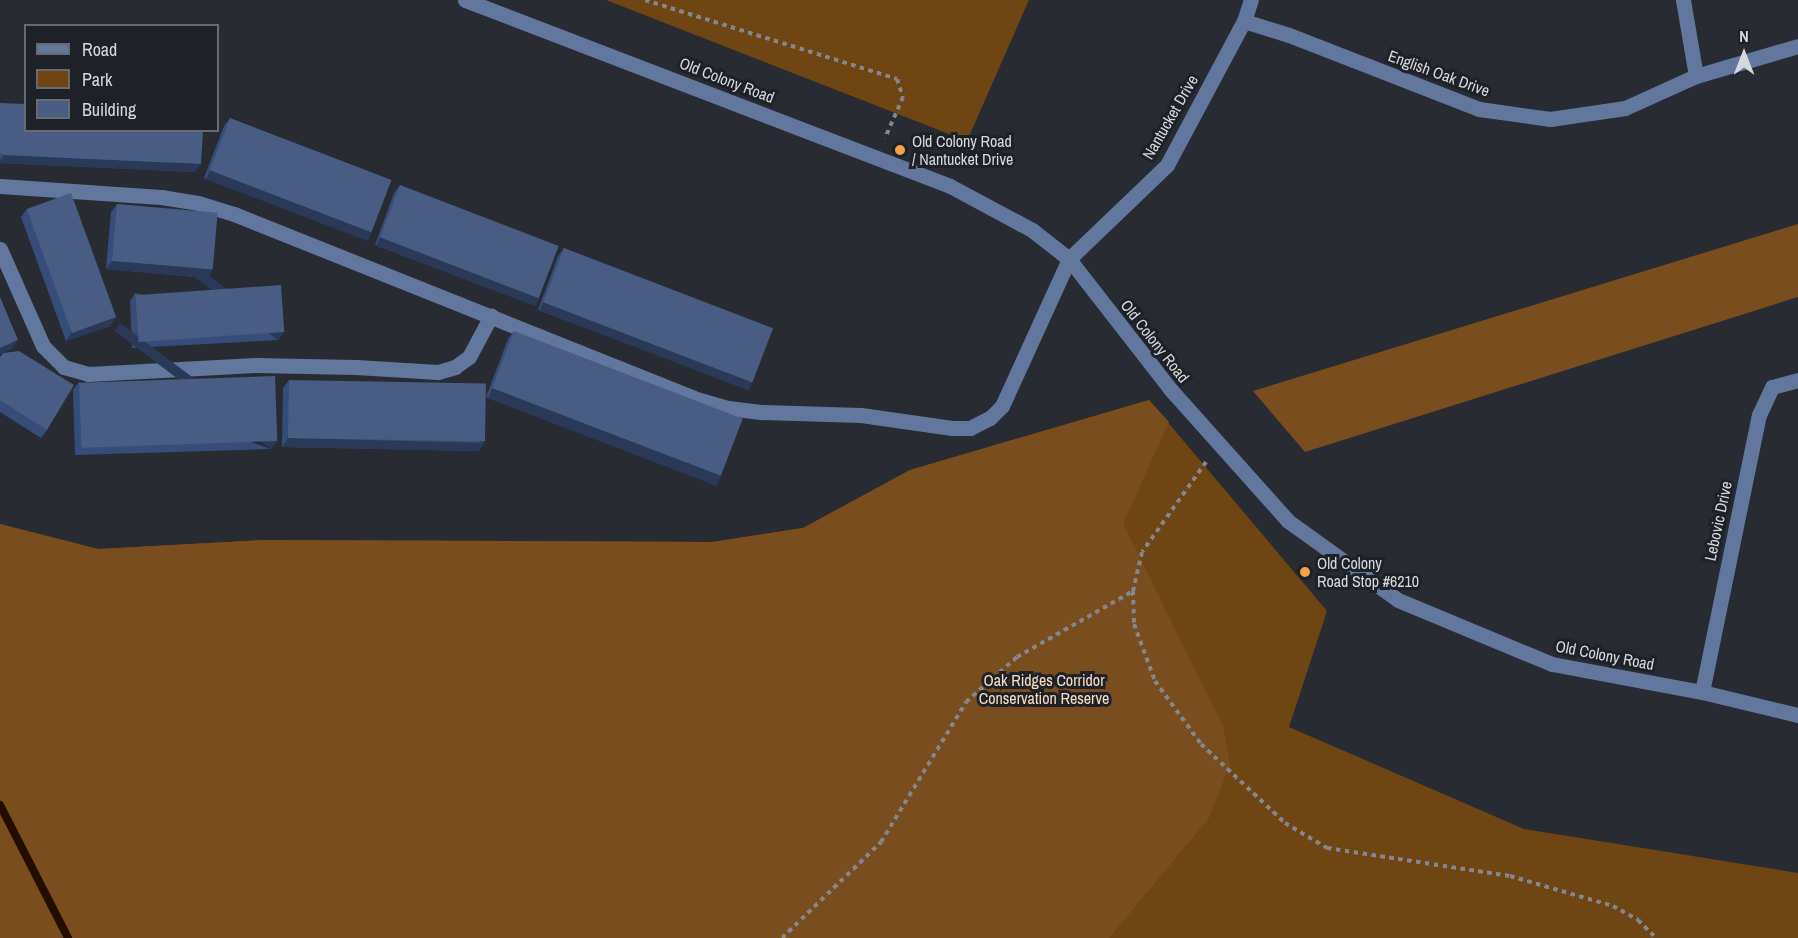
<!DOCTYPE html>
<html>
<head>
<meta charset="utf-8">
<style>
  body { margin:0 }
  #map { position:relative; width:1798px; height:938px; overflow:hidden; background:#282b32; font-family:"Archivo Narrow",sans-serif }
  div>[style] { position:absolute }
  .green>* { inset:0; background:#6f4514 }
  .forest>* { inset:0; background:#794d1e }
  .stream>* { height:8px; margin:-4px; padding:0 4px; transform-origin:4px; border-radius:4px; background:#230d00 }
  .path>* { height:4px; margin-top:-2px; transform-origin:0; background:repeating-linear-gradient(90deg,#84878c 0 4.5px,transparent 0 9px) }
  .minor>* { height:15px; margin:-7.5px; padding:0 7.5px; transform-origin:7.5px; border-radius:7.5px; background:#62779e }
  .wall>* { inset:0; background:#374d79 }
  .shaded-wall>* { inset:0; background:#2a3958; transform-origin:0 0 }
  .building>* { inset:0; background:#485c84; transform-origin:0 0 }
  .dots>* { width:16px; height:16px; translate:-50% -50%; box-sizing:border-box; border:3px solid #1e2228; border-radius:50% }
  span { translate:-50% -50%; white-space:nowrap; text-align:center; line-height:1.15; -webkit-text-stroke:6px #1e2228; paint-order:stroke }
  .street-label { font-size:16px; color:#d5d8dc }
  .poi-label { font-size:16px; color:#d5d8dc }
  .left { translate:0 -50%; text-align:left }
  .park-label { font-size:16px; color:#f7dbc2 }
  .legend { position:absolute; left:24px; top:24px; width:195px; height:108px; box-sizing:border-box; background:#1e2228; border:2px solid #676b70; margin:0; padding:8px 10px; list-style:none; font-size:18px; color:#d5d8dc }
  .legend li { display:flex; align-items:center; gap:12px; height:30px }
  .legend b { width:30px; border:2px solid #676b70 }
  .north { position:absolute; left:1714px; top:24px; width:60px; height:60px; -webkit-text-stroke:4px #1e2228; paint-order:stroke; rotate:0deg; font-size:16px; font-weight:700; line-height:24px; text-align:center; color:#d5d8dc }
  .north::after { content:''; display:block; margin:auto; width:21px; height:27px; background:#d5d8dc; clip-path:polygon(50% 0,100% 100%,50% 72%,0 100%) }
</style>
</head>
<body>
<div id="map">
  <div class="green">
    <div style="clip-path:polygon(606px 0,1029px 0,967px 141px)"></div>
    <div style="clip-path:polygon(1149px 400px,1327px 611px,1289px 727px,1524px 829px,1798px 873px,1798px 938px,0 938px,0 524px,98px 549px,264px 540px,712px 542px,803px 528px,910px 470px)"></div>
  </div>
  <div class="forest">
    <div style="clip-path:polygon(1798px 224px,1798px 297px,1305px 452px,1253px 391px)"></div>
    <div style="clip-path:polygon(1149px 400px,1169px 422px,1123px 524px,1223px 725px,1230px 764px,1209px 818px,1109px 938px,0 938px,0 524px,98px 549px,264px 540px,712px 542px,803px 528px,910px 470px)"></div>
  </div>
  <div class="stream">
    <div style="left:0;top:805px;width:149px;rotate:62.9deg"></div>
  </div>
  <div class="path">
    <div style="left:645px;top:0;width:264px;rotate:17.4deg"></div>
    <div style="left:897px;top:79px;width:19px;rotate:72deg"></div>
    <div style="left:903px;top:97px;width:45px;rotate:113.7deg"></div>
    <div style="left:1206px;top:462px;width:110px;rotate:125.4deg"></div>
    <div style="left:1142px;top:552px;width:40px;rotate:103deg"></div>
    <div style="left:1133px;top:591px;width:33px;rotate:88deg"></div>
    <div style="left:1134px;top:624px;width:61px;rotate:69.8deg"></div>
    <div style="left:1155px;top:681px;width:78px;rotate:53.9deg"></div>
    <div style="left:1201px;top:744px;width:115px;rotate:43.2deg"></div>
    <div style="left:1285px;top:823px;width:49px;rotate:30.8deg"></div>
    <div style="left:1327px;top:848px;width:185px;rotate:8.7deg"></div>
    <div style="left:1510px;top:876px;width:107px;rotate:16.2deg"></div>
    <div style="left:1613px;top:906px;width:29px;rotate:29deg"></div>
    <div style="left:1638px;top:920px;width:25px;rotate:45deg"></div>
    <div style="left:782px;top:938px;width:138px;rotate:-44.1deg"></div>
    <div style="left:881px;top:842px;width:164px;rotate:-58.7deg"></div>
    <div style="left:966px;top:702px;width:68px;rotate:-41.4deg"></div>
    <div style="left:1017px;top:657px;width:133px;rotate:-29.6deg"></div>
  </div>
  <div class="minor">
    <div style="left:465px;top:0;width:519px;rotate:20.98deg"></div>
    <div style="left:950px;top:186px;width:93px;rotate:28.2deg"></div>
    <div style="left:1032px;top:230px;width:47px;rotate:38.1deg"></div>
    <div style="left:1069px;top:259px;width:166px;rotate:52.1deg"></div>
    <div style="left:1171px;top:390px;width:176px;rotate:48.2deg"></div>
    <div style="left:1288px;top:521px;width:135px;rotate:35.7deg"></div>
    <div style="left:1398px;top:600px;width:167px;rotate:22.6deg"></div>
    <div style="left:1552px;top:664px;width:153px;rotate:10.6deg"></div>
    <div style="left:1702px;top:692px;width:99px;rotate:13.5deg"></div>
    <div style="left:1683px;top:0;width:77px;rotate:80.3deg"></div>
    <div style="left:1244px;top:21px;width:47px;rotate:17.3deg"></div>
    <div style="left:1289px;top:35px;width:204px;rotate:21.3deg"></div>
    <div style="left:1479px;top:109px;width:72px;rotate:8deg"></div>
    <div style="left:1550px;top:119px;width:76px;rotate:-8.3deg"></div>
    <div style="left:1625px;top:108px;width:78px;rotate:-24.3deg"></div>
    <div style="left:1696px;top:76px;width:106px;rotate:-16.4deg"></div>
    <div style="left:0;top:186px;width:161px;rotate:3.9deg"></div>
    <div style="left:161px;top:197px;width:37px;rotate:9deg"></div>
    <div style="left:198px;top:203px;width:38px;rotate:17deg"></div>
    <div style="left:234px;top:214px;width:495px;rotate:21.8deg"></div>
    <div style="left:693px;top:398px;width:36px;rotate:16deg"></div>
    <div style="left:728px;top:408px;width:35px;rotate:7deg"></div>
    <div style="left:763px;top:412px;width:98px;rotate:1.8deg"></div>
    <div style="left:861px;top:415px;width:92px;rotate:8.1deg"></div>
    <div style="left:952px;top:428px;width:18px"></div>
    <div style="left:970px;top:428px;width:22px;rotate:-27deg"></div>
    <div style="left:990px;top:418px;width:17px;rotate:-45deg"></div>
    <div style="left:1002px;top:406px;width:162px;rotate:-65.5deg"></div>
    <div style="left:1069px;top:259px;width:136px;rotate:-43.8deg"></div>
    <div style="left:1167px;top:165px;width:163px;rotate:-61.9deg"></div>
    <div style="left:1244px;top:21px;width:22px;rotate:-72deg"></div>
    <div style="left:0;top:249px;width:106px;rotate:66.1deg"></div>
    <div style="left:43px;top:346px;width:30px;rotate:45deg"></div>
    <div style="left:64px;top:367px;width:25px;rotate:16deg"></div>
    <div style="left:88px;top:374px;width:167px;rotate:-3.1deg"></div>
    <div style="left:255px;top:365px;width:101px;rotate:1.1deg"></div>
    <div style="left:356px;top:367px;width:82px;rotate:3.5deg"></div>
    <div style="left:438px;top:372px;width:18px;rotate:-16deg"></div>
    <div style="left:455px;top:367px;width:17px;rotate:-36deg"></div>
    <div style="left:469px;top:357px;width:47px;rotate:-61.8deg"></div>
    <div style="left:1702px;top:692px;width:283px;rotate:-78.4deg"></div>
    <div style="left:1759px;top:415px;width:31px;rotate:-65deg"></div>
    <div style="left:1772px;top:387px;width:27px;rotate:-15deg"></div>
  </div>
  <div class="wall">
    <div style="clip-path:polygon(0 103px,195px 172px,0 163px)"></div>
    <div style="clip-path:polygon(230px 118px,372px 232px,367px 240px,204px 178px,224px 126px)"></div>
    <div style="clip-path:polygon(400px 185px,533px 305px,375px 245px,394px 193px)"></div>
    <div style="clip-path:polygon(117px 204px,213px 269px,207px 278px,106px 269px,111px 212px)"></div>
    <div style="clip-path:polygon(27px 209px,116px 317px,110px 326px,66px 341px,21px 217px)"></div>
    <div style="clip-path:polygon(564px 248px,748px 389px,538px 310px,558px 256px)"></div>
    <div style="clip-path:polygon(135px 293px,284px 332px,278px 340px,132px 348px,130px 301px)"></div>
    <div style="clip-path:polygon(514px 331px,715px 485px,486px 397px,508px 339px)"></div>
    <div style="clip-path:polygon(0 357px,47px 430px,41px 438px,0 412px)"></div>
    <div style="clip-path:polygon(289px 380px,484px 443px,478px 451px,282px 447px,283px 388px)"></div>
    <div style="clip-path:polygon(79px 382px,271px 449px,75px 455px,73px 390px)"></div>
  </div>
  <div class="shaded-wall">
    <div style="clip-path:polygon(4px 155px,201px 164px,195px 172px,0 163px,0 160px)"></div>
    <div style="left:210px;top:170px;width:173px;height:10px;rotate:21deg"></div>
    <div style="left:380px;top:237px;width:170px;height:9px;rotate:21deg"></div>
    <div style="clip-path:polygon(112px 261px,213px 269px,207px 278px,106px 269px)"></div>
    <div style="left:543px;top:302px;width:224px;height:9px;rotate:21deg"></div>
    <div style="clip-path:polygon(116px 317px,110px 326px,66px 341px,71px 333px)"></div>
    <div style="left:284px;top:332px;width:10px;height:146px;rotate:127deg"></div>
    <div style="clip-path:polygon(18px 340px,12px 349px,0 354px,0 348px)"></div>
    <div style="left:492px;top:388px;width:245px;height:11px;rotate:21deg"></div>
    <div style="clip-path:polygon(288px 438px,484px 443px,478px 451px,282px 447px)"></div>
    <div style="left:277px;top:441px;width:10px;height:196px;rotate:127deg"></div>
  </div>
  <div class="building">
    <div style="clip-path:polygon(0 103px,26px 104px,26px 130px,203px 130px,201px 164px,4px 155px,0 153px)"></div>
    <div style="left:230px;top:118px;width:173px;height:56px;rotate:21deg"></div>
    <div style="left:400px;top:185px;width:170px;height:56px;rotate:21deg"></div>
    <div style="left:71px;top:193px;width:132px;height:47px;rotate:70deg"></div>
    <div style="left:117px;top:204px;width:101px;height:57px;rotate:5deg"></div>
    <div style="left:564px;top:248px;width:224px;height:58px;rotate:21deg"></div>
    <div style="left:281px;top:285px;width:47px;height:146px;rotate:86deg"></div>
    <div style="clip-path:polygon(0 297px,18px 340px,0 348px)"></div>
    <div style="left:514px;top:331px;width:245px;height:61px;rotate:21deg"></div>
    <div style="clip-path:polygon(19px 351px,74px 385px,47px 430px,0 400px,0 357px,3px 353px)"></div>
    <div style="left:275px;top:376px;width:65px;height:196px;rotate:88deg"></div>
    <div style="left:289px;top:380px;width:197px;height:58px;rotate:1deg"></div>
  </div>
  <div class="dots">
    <div style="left:900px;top:150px;background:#f6a247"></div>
    <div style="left:1305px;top:572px;background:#f6a247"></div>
  </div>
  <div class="street-label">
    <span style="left:1439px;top:73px;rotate:20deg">English Oak Drive</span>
    <span style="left:727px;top:80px;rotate:21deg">Old Colony Road</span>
    <span style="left:1170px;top:117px;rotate:-60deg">Nantucket Drive</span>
    <span style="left:1155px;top:341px;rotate:52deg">Old Colony Road</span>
    <span style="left:1718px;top:521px;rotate:-78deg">Lebovic Drive</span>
    <span style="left:1605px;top:655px;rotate:11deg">Old Colony Road</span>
  </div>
  <div class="poi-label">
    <span class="left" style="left:912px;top:150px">Old Colony Road<br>/ Nantucket Drive</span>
    <span class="left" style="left:1317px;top:572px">Old Colony<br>Road Stop #6210</span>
  </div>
  <div class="park-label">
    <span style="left:1044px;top:689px">Oak Ridges Corridor<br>Conservation Reserve</span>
  </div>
  <ul class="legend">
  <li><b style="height:8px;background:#62779e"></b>Road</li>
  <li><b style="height:16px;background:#6f4514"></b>Park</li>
  <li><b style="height:16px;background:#485c84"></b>Building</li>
  </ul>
  <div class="north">N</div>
</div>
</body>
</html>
